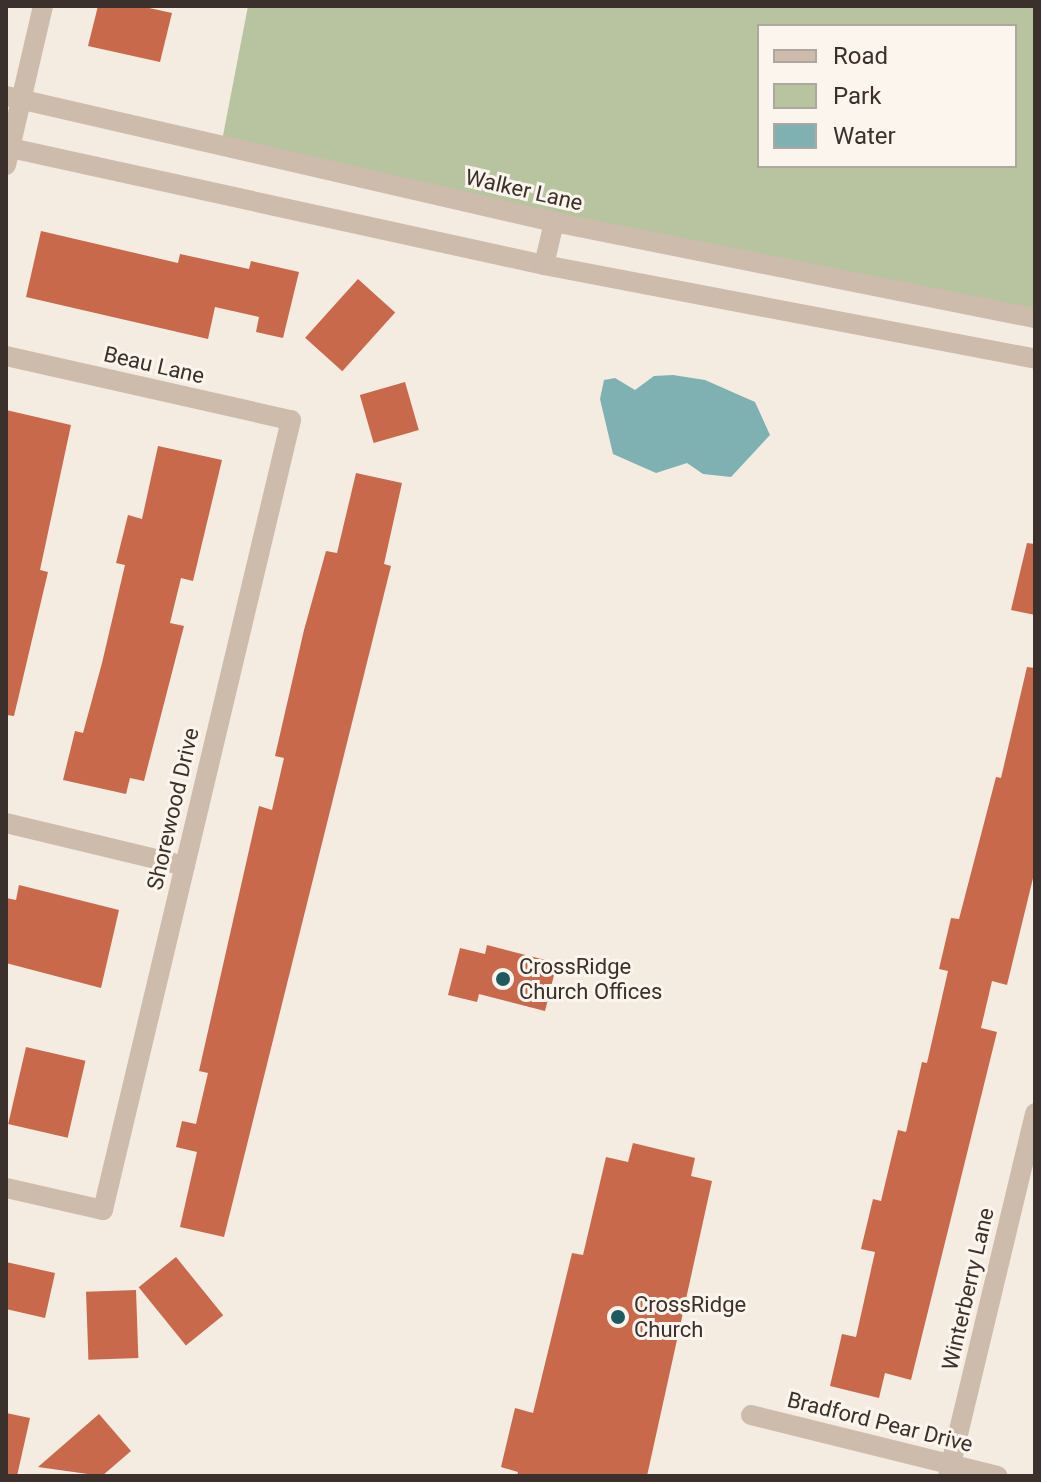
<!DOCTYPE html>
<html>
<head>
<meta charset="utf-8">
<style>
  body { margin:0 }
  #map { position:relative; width:1041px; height:1482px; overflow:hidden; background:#f4ebe1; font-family:Roboto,sans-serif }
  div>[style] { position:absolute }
  .green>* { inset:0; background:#b8c4a0 }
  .water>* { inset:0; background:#7fb0b2 }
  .building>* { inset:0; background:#c8694b; transform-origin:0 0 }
  .minor>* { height:20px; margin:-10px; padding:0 10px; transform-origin:10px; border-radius:10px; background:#cdbbac }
  .tertiary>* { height:20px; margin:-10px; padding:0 10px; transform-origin:10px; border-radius:10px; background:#cdbbac }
  .dots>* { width:22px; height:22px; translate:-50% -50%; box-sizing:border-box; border:4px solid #fbf5ee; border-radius:50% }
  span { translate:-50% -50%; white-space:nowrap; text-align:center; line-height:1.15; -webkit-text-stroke:6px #fbf5ee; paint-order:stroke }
  .street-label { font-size:22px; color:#3b302b }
  .poi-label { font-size:22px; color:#3b302b }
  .left { translate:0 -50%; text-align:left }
  .frame { position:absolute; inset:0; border:8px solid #3b302b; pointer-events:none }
  .legend { position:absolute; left:757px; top:24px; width:260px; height:144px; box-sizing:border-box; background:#fbf5ee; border:2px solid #aea6a0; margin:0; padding:10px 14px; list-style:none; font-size:24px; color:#3b302b }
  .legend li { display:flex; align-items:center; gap:16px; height:40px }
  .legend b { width:40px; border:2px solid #aea6a0 }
</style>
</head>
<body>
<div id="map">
  <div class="green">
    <div style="clip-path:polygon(evenodd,248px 6px,1035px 6px,1035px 318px,221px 146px,248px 6px,759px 26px,1015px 26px,1015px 166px,759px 166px,759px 26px)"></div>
  </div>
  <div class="water">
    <div style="clip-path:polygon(673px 375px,705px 380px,755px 402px,770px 435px,731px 477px,703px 474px,687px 463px,656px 473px,613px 454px,600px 399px,604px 380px,615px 378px,635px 390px,654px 376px)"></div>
  </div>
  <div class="building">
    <div style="clip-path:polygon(98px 6px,140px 6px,172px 13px,160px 62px,88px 46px)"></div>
    <div style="clip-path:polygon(41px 231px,178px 263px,180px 254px,249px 269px,251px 261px,299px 272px,283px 338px,256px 332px,259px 317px,215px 307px,208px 339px,26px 297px)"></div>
    <div style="left:358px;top:279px;width:50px;height:79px;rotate:42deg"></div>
    <div style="left:405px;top:382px;width:50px;height:47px;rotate:74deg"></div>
    <div style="clip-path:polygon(6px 410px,71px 425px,40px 570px,48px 572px,14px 716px,6px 715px)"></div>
    <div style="clip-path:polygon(158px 446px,222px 460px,193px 581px,181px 578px,170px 623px,184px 626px,144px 781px,130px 778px,126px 794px,63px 780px,75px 731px,83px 733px,102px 663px,125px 565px,116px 563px,128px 515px,142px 519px)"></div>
    <div style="clip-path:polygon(356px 473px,402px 483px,384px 564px,391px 566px,224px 1237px,180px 1227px,197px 1152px,176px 1147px,182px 1121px,196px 1124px,208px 1073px,199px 1071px,259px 806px,272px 810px,284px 758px,275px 756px,304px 630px,326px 551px,337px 553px)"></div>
    <div style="clip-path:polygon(1027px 543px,1035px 544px,1035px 615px,1011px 610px)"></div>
    <div style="clip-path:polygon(1027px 667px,1035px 668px,1035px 870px,1007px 985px,992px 981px,981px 1028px,997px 1032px,911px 1380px,885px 1373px,879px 1398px,830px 1386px,842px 1334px,856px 1337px,875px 1252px,861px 1249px,873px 1199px,881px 1201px,898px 1130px,906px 1132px,922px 1062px,927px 1063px,948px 971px,939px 969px,951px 918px,959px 919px,996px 777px,1001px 778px)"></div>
    <div style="clip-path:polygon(19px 885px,119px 910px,101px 988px,6px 963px,6px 898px,16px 900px)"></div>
    <div style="clip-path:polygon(487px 945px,557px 963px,545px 1011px,479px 994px,477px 1002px,448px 995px,460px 948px,485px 954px)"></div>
    <div style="left:26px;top:1047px;width:61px;height:79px;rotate:13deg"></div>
    <div style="clip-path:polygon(633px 1143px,695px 1158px,691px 1176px,712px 1181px,647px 1476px,517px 1476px,518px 1472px,501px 1467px,515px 1408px,533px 1413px,572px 1253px,583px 1255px,606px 1157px,628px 1162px)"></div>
    <div style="left:176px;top:1257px;width:75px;height:48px;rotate:51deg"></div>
    <div style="clip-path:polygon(6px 1262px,55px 1273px,45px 1318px,6px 1309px)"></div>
    <div style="left:136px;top:1290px;width:68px;height:50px;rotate:88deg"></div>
    <div style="clip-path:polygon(6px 1413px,30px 1418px,17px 1476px,6px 1476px)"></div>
    <div style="clip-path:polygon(99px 1414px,131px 1451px,102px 1476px,38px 1467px)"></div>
  </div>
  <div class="minor">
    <div style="left:6px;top:165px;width:163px;rotate:-76.9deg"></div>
    <div style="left:6px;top:356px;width:292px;rotate:12.7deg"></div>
    <div style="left:291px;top:420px;width:812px;rotate:103.39deg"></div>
    <div style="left:103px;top:1210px;width:99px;rotate:-167.2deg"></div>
    <div style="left:6px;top:823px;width:184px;rotate:13.5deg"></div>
    <div style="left:751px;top:1415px;width:254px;rotate:13.9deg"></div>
    <div style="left:948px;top:1476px;width:373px;rotate:-76.5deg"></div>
  </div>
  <div class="tertiary">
    <div style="left:6px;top:96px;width:562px;rotate:12.95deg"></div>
    <div style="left:554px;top:222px;width:490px;rotate:11.3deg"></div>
    <div style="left:6px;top:128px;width:8px;rotate:14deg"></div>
    <div style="left:6px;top:147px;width:551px;rotate:12.37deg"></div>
    <div style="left:544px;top:265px;width:500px;rotate:10.8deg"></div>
    <div style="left:544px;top:265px;width:44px;rotate:-76.9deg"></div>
  </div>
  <div class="dots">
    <div style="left:503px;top:979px;background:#1f5a5e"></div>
    <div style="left:618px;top:1317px;background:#1f5a5e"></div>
  </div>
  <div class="street-label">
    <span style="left:524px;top:190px;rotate:13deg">Walker Lane</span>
    <span style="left:154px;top:365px;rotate:13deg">Beau Lane</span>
    <span style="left:173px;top:809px;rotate:-77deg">Shorewood Drive</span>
    <span style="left:968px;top:1289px;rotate:-77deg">Winterberry Lane</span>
    <span style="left:880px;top:1422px;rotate:14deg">Bradford Pear Drive</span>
  </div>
  <div class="poi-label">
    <span class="left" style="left:519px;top:979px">CrossRidge<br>Church Offices</span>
    <span class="left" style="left:634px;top:1317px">CrossRidge<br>Church</span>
  </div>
  <div class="frame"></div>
  <ul class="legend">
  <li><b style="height:10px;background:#cdbbac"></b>Road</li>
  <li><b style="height:22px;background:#b8c4a0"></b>Park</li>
  <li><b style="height:22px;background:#7fb0b2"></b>Water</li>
  </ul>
</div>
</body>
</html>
